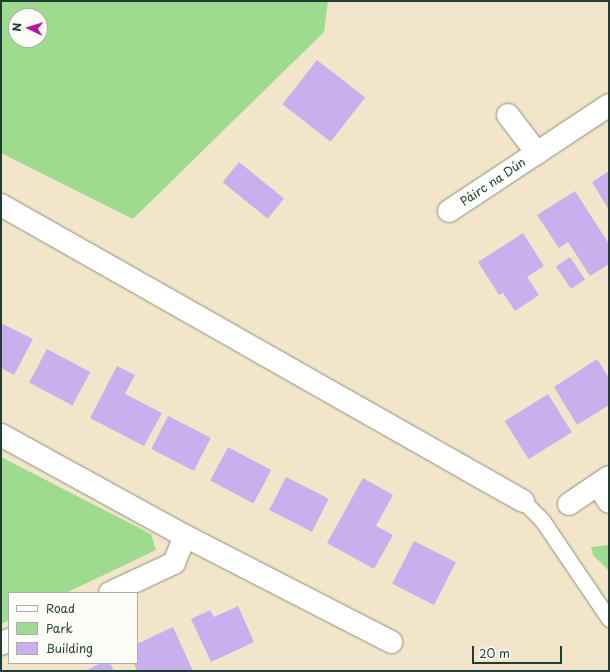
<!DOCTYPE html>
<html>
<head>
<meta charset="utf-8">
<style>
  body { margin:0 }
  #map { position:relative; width:610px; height:672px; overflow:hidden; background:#f2e5ca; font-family:"Playpen Sans",sans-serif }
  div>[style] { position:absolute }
  .green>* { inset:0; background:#9fdb8f }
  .building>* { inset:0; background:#caafef; transform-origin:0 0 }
  .roads { filter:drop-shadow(0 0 1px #88917f) drop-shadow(0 0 1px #88917f) }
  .service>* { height:15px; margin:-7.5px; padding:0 7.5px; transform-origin:7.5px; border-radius:7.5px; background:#fff }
  .minor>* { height:22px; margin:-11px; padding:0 11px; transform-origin:11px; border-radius:11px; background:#fff }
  span { translate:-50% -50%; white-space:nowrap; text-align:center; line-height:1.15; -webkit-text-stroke:3px #fdfcf7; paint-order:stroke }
  .street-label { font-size:12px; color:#1f3d34 }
  .frame { position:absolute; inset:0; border:2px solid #1f3d34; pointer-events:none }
  .legend { position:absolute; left:8px; top:592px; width:130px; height:72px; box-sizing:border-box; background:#fdfcf7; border:1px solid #a4b0a9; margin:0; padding:5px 7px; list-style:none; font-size:12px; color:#1f3d34 }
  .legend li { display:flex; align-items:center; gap:8px; height:20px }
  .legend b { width:20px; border:1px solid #a4b0a9 }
  .north { position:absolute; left:8px; top:8px; width:40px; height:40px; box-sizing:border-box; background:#fdfcf7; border:1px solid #a4b0a9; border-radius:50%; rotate:274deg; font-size:11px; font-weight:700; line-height:16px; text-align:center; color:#1f3d34 }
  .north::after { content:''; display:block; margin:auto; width:14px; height:18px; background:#b5179e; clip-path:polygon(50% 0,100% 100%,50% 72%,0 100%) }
  .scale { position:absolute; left:472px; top:646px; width:90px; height:18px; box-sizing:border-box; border:2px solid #1f3d34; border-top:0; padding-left:5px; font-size:12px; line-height:14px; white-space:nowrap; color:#1f3d34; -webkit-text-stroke:3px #fdfcf7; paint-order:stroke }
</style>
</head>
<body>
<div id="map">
  <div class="green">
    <div style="clip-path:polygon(evenodd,1px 1px,328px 1px,324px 32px,133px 219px,1px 153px,1px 1px,16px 16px,40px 16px,40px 40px,16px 40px,16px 16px)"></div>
    <div style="clip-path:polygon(1px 457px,151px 534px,156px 550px,66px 593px,9px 593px,9px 620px,1px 624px)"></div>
    <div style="clip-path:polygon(609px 545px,609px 571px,593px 555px,591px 547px)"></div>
  </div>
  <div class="building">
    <div style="left:317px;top:60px;width:61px;height:56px;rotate:38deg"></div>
    <div style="left:239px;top:162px;width:58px;height:26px;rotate:39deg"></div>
    <div style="clip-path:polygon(609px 171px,609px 210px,592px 182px)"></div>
    <div style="clip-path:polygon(575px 191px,609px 244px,609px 264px,590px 276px,568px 242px,559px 248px,537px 215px)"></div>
    <div style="clip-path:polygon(523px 233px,544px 266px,527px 277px,539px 295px,515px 311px,503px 293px,499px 295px,478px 262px)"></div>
    <div style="left:570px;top:257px;width:27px;height:17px;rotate:56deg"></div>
    <div style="clip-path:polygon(1px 323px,33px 339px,14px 375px,1px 368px)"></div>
    <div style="left:47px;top:349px;width:49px;height:38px;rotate:28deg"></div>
    <div style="clip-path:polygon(597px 359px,609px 378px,609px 405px,577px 425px,554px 387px)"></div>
    <div style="clip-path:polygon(117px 366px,135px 375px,125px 394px,162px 413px,144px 446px,90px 418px)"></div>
    <div style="left:548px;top:394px;width:45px;height:51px;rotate:58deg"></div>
    <div style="left:168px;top:416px;width:48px;height:37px;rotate:27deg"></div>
    <div style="left:228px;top:447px;width:49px;height:38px;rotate:28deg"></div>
    <div style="left:286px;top:477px;width:48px;height:37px;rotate:27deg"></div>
    <div style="clip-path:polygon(363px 478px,393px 495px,376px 526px,393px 535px,374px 569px,327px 543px)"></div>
    <div style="left:414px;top:541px;width:47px;height:48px;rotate:27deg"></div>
    <div style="clip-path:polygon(238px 606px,254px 642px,211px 662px,191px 619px,210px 610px,214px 617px)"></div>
    <div style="clip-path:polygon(173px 627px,193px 671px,137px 671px,134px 663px,137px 663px,137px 644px)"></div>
    <div style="clip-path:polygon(101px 663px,110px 663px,114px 671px,85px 671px)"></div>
  </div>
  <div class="roads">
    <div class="service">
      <div style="left:523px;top:501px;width:27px;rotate:45deg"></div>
      <div style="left:542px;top:520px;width:120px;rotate:55.9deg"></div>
    </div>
    <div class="minor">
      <div style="left:508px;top:115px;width:48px;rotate:52.7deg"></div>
      <div style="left:1px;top:205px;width:600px;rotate:29.56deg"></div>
      <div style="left:449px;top:211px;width:192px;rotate:-33.5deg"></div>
      <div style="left:1px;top:435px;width:210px;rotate:28.8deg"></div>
      <div style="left:185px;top:536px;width:232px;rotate:27.2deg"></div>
      <div style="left:598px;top:485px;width:20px;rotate:57deg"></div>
      <div style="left:569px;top:504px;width:48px;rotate:-34deg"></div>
      <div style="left:110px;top:593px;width:71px;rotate:-25.1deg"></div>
      <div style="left:174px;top:563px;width:29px;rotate:-68deg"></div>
      <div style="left:1px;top:644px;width:9px;rotate:-27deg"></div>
    </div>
  </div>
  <div class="street-label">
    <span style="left:493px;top:182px;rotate:-34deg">Páirc na Dún</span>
  </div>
  <div class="frame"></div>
  <ul class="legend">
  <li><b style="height:5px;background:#fff"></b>Road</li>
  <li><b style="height:11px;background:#9fdb8f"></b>Park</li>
  <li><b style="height:11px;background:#caafef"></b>Building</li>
  </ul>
  <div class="north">N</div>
  <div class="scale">20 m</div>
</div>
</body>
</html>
